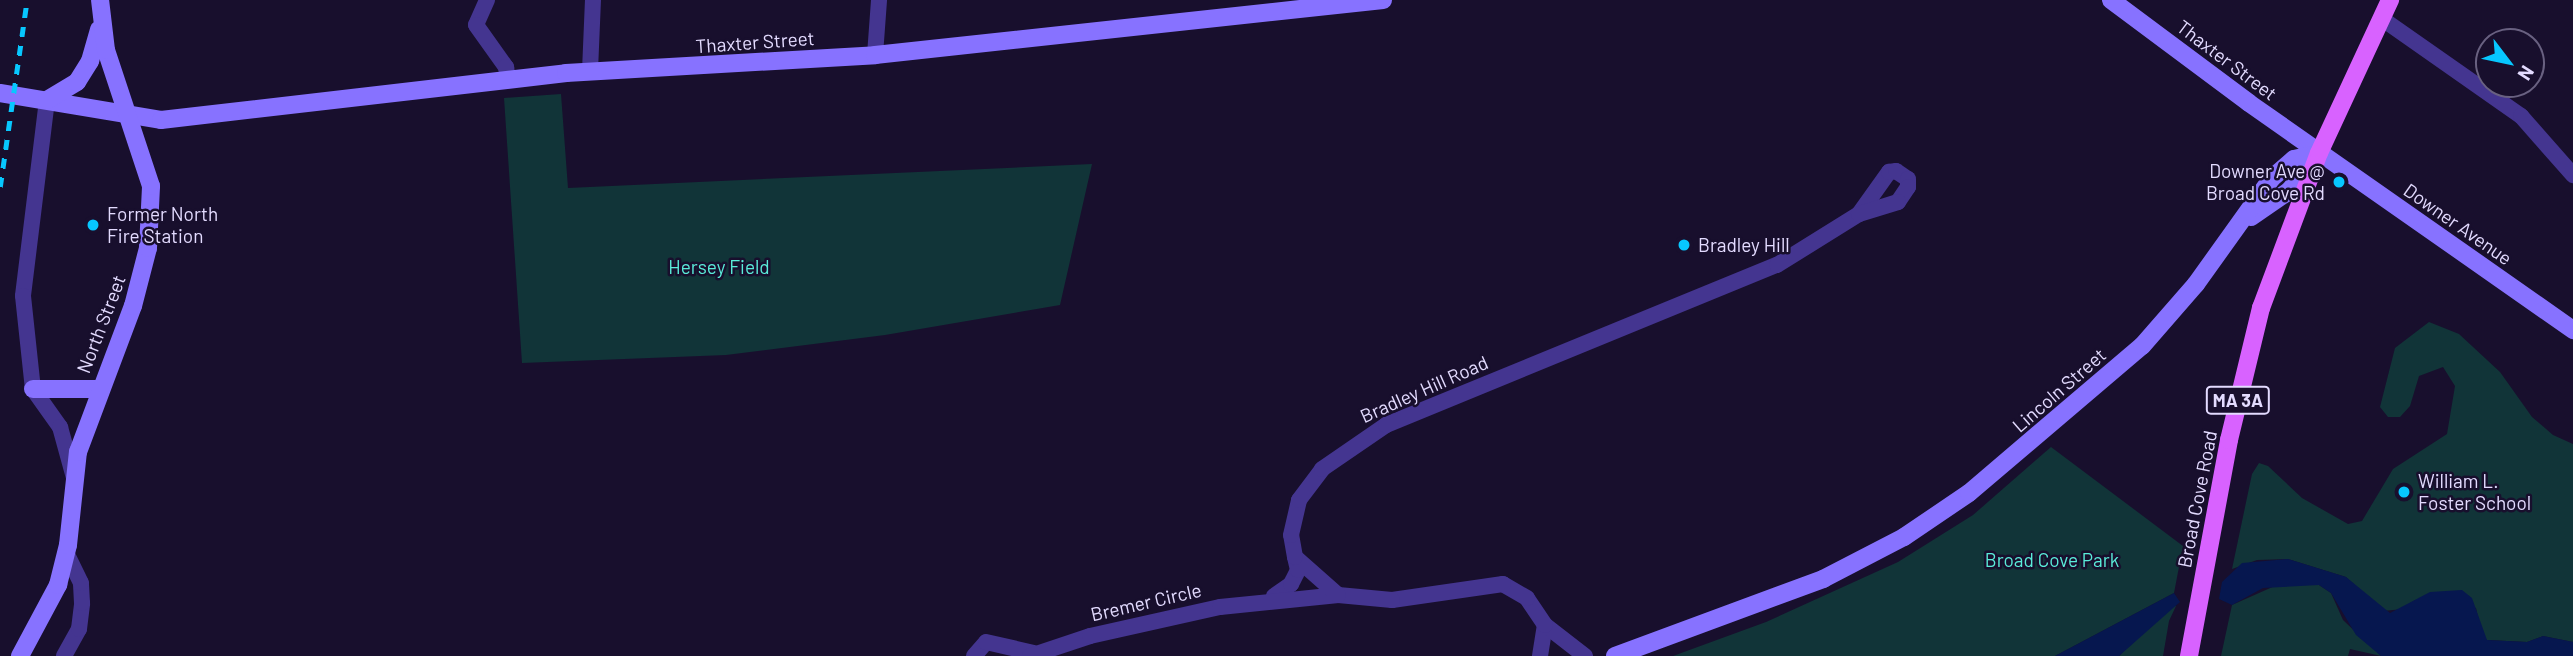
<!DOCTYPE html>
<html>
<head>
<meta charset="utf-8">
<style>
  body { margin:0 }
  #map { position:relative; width:2573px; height:656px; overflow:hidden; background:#180f2d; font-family:Barlow,sans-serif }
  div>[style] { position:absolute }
  .green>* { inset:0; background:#113438 }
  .water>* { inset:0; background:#06174f }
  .street>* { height:16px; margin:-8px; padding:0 8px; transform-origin:8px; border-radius:8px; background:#443590 }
  .secondary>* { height:18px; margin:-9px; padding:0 9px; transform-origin:9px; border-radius:9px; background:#8772ff }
  .primary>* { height:18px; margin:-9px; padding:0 9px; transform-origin:9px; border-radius:9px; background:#d862ff }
  .rail>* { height:4.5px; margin-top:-2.25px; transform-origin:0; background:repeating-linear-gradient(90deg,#07c7ff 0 10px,transparent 0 19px) }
  .dots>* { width:19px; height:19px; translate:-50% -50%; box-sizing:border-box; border:4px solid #180f2d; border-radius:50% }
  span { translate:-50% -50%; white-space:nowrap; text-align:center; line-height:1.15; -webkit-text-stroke:5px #180f2d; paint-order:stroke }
  .shield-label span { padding:2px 5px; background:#180f2d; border:2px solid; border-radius:5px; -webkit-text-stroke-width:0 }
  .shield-label { font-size:18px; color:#e3dbff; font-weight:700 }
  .street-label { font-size:19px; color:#e3dbff }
  .poi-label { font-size:19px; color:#e3dbff }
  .right { translate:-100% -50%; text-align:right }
  .left { translate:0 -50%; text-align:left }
  .park-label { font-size:19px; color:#5aecd9 }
  .north { position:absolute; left:2475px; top:28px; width:70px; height:70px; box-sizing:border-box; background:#180f2d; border:2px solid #696181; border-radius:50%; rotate:122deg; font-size:19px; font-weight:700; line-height:28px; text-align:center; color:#e3dbff }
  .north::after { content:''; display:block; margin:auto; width:24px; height:32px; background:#07c7ff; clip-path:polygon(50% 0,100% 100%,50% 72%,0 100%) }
</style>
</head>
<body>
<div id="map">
  <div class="green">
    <div style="clip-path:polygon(561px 94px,568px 188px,1092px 164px,1060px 305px,885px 335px,726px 355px,522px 363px,504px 98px)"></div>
    <div style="clip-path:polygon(2429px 322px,2459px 334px,2500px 372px,2532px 417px,2553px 435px,2573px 444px,2573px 642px,2543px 636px,2527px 642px,2487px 640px,2482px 636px,2476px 608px,2415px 600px,2403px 609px,2383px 611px,2346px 577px,2288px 559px,2257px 560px,2232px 569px,2252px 474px,2259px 463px,2268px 466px,2302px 498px,2348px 524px,2362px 521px,2393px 469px,2447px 434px,2455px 386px,2443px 367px,2419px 376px,2410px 406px,2400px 417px,2388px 417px,2380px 407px,2395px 348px)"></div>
    <div style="clip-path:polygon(2051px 447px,2183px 546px,2174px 593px,2055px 656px,1673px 656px,1766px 622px,1898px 562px,1973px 515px)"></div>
    <div style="clip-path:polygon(2277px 585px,2319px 585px,2331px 593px,2343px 620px,2381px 656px,2350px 649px,2348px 656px,2221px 656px,2232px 605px)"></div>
    <div style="clip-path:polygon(2171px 606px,2176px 606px,2169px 621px,2163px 656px,2119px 656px)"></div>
  </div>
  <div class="water">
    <div style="clip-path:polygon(2288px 559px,2346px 577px,2390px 613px,2430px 592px,2462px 590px,2472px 598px,2487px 640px,2527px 642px,2543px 636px,2573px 642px,2573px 656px,2381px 656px,2356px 635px,2331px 593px,2319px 585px,2263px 588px,2232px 605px,2219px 599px,2222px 582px,2242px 563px)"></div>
    <div style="clip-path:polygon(2174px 593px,2180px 602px,2119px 656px,2055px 656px)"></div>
  </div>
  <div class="street">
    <div style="left:487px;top:0;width:27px;rotate:114deg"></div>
    <div style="left:476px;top:25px;width:52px;rotate:54.5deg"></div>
    <div style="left:506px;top:67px;width:13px;rotate:81deg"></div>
    <div style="left:2381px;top:18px;width:171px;rotate:35deg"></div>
    <div style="left:2521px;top:116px;width:79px;rotate:48.6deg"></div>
    <div style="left:875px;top:55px;width:55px;rotate:-85.8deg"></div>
    <div style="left:590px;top:71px;width:71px;rotate:-87.6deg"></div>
    <div style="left:47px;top:100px;width:197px;rotate:97deg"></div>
    <div style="left:23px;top:296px;width:94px;rotate:83.9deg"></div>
    <div style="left:33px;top:389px;width:47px;rotate:54.6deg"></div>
    <div style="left:60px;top:427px;width:53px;rotate:74.6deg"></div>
    <div style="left:1274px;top:596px;width:21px;rotate:-35deg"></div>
    <div style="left:1291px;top:584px;width:16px;rotate:-63deg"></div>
    <div style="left:1298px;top:570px;width:13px;rotate:-103deg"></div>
    <div style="left:64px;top:656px;width:31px;rotate:-61deg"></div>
    <div style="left:79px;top:629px;width:26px;rotate:-83deg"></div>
    <div style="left:82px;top:603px;width:20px;rotate:-93deg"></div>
    <div style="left:81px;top:583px;width:34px;rotate:-116deg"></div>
    <div style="left:974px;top:656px;width:18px;rotate:-49deg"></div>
    <div style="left:986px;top:642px;width:49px;rotate:12.9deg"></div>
    <div style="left:1030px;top:656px;width:63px;rotate:-18.4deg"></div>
    <div style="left:1090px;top:636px;width:133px;rotate:-12.6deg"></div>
    <div style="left:1220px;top:607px;width:119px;rotate:-5.8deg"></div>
    <div style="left:1540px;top:656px;width:31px;rotate:-81deg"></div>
    <div style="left:1585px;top:656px;width:51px;rotate:-142.2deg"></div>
    <div style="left:1545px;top:625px;width:32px;rotate:-124deg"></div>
    <div style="left:1527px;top:598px;width:28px;rotate:-150deg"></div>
    <div style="left:1503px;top:584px;width:112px;rotate:171.8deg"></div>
    <div style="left:1392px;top:600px;width:54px;rotate:-174.7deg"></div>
    <div style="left:1338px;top:595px;width:57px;rotate:-138.5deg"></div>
    <div style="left:1295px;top:557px;width:22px;rotate:-100deg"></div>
    <div style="left:1291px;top:535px;width:36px;rotate:-77deg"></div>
    <div style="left:1299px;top:500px;width:39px;rotate:-53deg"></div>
    <div style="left:1322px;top:469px;width:78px;rotate:-34.5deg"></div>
    <div style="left:1386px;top:425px;width:422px;rotate:-22.3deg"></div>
    <div style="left:1777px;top:265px;width:97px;rotate:-31.9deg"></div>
    <div style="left:1859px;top:214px;width:52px;rotate:-54.5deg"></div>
    <div style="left:1889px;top:172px;width:7px;rotate:-8deg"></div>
    <div style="left:1896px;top:171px;width:14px;rotate:34deg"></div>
    <div style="left:1908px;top:179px;width:8px;rotate:90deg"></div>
    <div style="left:1908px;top:187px;width:18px;rotate:124deg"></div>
    <div style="left:1898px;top:202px;width:41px;rotate:162.9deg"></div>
  </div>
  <div class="secondary">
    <div style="left:2111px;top:0;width:172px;rotate:36.7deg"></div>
    <div style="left:2249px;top:103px;width:396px;rotate:35deg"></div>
    <div style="left:0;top:93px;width:163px;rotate:9.5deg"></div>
    <div style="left:161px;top:120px;width:408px;rotate:-6.6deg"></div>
    <div style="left:566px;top:73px;width:310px;rotate:-3.3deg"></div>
    <div style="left:875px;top:55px;width:511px;rotate:-6.18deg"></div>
    <div style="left:47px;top:100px;width:35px;rotate:-31deg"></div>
    <div style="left:77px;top:82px;width:25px;rotate:-58deg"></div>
    <div style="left:90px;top:61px;width:33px;rotate:-74deg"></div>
    <div style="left:2251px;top:217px;width:46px;rotate:-34.4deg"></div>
    <div style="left:2289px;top:191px;width:41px;rotate:-50.9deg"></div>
    <div style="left:33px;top:389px;width:66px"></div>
    <div style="left:20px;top:656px;width:81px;rotate:-61.8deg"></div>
    <div style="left:58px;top:585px;width:41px;rotate:-76deg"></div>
    <div style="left:68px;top:545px;width:94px;rotate:-83.9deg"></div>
    <div style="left:78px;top:452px;width:156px;rotate:-69.4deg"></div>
    <div style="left:133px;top:306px;width:60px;rotate:-75.5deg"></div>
    <div style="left:148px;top:248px;width:62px;rotate:-87.2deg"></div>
    <div style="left:151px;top:186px;width:143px;rotate:-108.3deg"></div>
    <div style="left:106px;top:50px;width:50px;rotate:-96.8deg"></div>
    <div style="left:1615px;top:656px;width:222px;rotate:-20.3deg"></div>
    <div style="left:1823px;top:579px;width:91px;rotate:-27.4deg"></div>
    <div style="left:1904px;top:537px;width:78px;rotate:-34.1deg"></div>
    <div style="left:1969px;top:493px;width:227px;rotate:-40.4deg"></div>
    <div style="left:2142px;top:346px;width:82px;rotate:-48.9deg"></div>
    <div style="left:2196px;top:284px;width:130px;rotate:-54.4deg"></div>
    <div style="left:2272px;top:178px;width:29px;rotate:-41deg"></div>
    <div style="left:2294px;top:159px;width:26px;rotate:-13deg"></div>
  </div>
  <div class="primary">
    <div style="left:2189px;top:656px;width:220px;rotate:-79.5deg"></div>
    <div style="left:2229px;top:440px;width:136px;rotate:-76.4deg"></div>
    <div style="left:2261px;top:308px;width:165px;rotate:-69.5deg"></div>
    <div style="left:2319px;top:153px;width:169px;rotate:-65.1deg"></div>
  </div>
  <div class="rail">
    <div style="left:0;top:187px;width:189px;rotate:-81.8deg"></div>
  </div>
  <div class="dots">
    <div style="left:2339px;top:182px;background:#07c7ff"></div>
    <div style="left:93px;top:225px;background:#07c7ff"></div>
    <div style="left:1684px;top:245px;background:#07c7ff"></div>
    <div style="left:2404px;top:492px;background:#07c7ff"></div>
  </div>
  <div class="shield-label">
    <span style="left:2238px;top:400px">MA 3A</span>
  </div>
  <div class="street-label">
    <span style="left:755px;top:42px;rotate:-4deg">Thaxter Street</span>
    <span style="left:2227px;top:60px;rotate:37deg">Thaxter Street</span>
    <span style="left:2458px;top:224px;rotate:35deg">Downer Avenue</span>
    <span style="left:101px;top:324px;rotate:-69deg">North Street</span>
    <span style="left:1424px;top:389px;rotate:-24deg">Bradley Hill Road</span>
    <span style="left:2059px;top:390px;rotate:-41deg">Lincoln Street</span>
    <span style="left:2197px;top:499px;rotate:-79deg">Broad Cove Road</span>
    <span style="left:1146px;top:602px;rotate:-13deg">Bremer Circle</span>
  </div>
  <div class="poi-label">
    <span class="right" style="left:2325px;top:182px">Downer Ave @<br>Broad Cove Rd</span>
    <span class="left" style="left:107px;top:225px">Former North<br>Fire Station</span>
    <span class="left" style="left:1698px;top:245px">Bradley Hill</span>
    <span class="left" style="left:2418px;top:492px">William L.<br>Foster School</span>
  </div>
  <div class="park-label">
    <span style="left:719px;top:267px">Hersey Field</span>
    <span style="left:2052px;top:560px">Broad Cove Park</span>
  </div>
  <div class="north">N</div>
</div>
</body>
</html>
